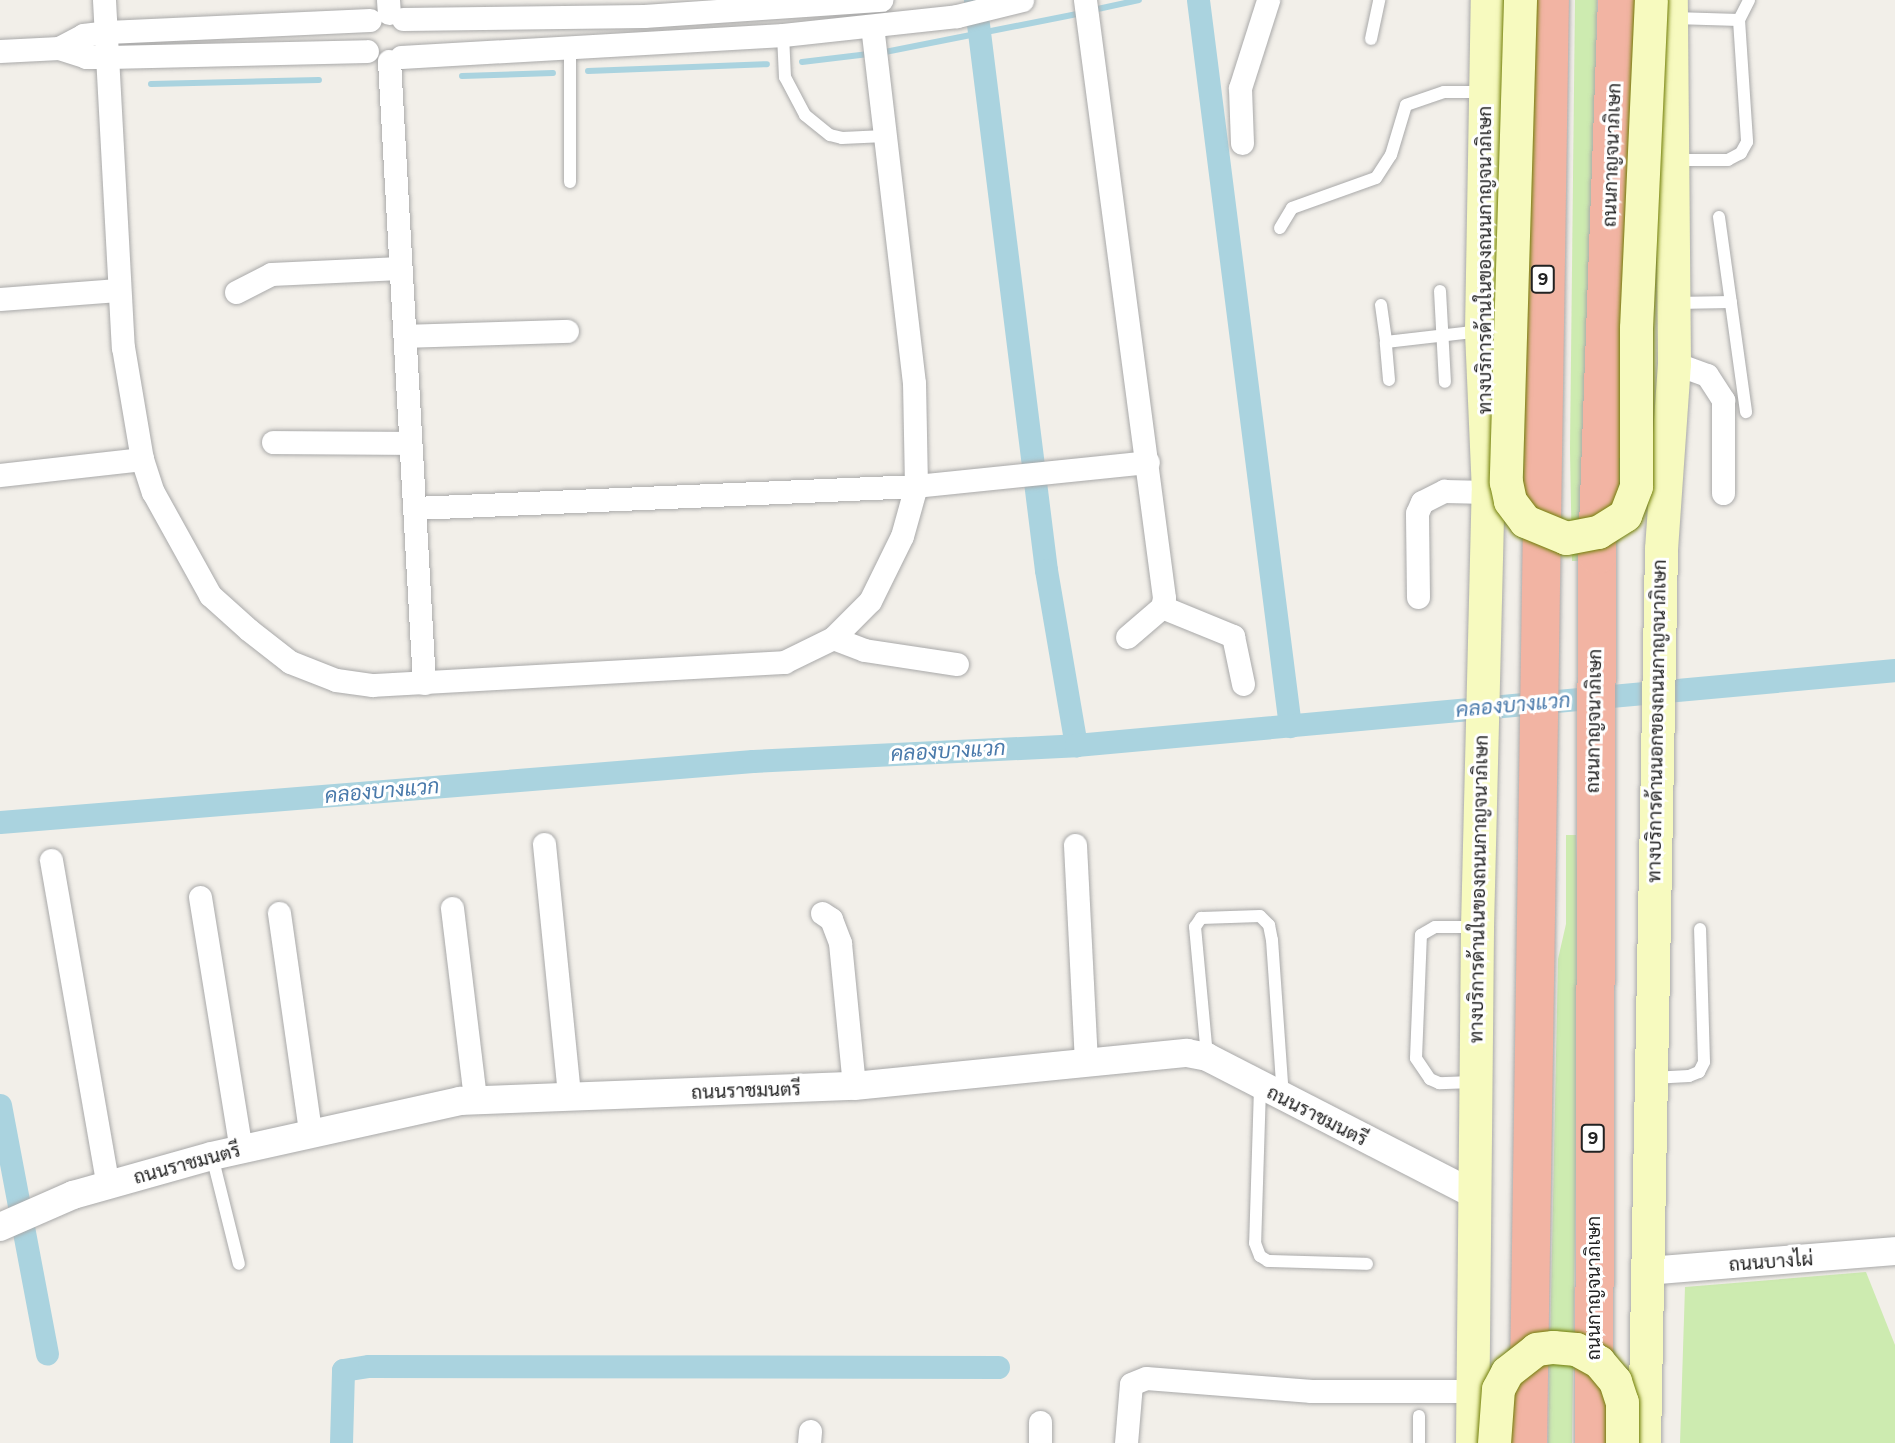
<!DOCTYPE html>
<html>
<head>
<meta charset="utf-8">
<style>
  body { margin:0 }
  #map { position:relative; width:1895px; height:1443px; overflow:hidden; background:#f2efe9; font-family:Figtree,Sarabun,sans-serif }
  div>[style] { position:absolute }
  .grass>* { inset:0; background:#cdebb0 }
  .stream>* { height:6px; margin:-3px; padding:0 3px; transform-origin:3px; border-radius:3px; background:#aad3df }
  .canal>* { height:23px; margin:-11.5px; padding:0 11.5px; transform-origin:11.5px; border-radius:11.5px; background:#aad3df }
  .roads { filter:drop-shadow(0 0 2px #a9a9a9) drop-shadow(0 0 2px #a9a9a9) }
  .service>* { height:12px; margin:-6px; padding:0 6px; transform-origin:6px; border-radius:6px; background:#fff }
  .minor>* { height:23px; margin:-11.5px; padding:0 11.5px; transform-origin:11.5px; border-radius:11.5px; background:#fff }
  .tertiary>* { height:28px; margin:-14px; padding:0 14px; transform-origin:14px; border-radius:14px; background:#fff }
  .secondary>* { height:33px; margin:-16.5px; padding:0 16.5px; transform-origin:16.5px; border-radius:16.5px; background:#f7fabf }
  .trunk>* { height:38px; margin:-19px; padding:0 19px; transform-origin:19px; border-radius:19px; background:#f2b4a3 }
  .bridges { filter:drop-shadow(0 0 2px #707d05) drop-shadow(0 0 2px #707d05) }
  .secondary-bridge>* { height:33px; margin:-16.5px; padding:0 16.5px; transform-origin:16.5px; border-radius:16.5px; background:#f7fabf }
  span { translate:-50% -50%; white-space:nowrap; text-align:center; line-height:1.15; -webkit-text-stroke:6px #fff; paint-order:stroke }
  .shield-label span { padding:2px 5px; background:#fff; border:2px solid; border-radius:5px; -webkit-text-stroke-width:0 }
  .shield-label { font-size:18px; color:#222; font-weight:700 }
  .street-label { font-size:19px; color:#222 }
  .water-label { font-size:21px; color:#4a7aab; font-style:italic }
</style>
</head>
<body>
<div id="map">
  <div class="grass">
    <div style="clip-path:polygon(1575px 0,1597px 0,1590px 504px,1580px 561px,1572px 561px,1570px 449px)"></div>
    <div style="clip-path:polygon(1566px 835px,1576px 835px,1579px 944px,1572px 1443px,1548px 1443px,1558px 959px,1566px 924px)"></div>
    <div style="clip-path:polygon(1866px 1272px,1895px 1345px,1895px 1443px,1680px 1443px,1685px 1287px)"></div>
  </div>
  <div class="stream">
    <div style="left:1093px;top:10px;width:47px;rotate:-12.3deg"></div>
    <div style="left:880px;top:53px;width:206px;rotate:-11.2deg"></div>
    <div style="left:802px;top:62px;width:67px;rotate:-6.8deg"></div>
    <div style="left:588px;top:71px;width:179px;rotate:-2.2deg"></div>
    <div style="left:462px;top:76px;width:91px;rotate:-1.9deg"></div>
    <div style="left:151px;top:84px;width:168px;rotate:-1.4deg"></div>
  </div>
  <div class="canal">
    <div style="left:975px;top:0;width:574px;rotate:82.9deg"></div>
    <div style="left:1046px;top:570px;width:178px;rotate:80.3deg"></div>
    <div style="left:1198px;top:0;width:732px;rotate:82.78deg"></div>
    <div style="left:0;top:822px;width:755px;rotate:-4.63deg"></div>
    <div style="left:753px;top:761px;width:323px;rotate:-2.8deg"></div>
    <div style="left:1076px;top:745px;width:822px;rotate:-5.23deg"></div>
    <div style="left:0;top:1105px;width:253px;rotate:79.3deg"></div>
    <div style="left:341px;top:1443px;width:73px;rotate:-88.4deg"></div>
    <div style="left:343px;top:1370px;width:26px;rotate:-9deg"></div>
    <div style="left:369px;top:1366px;width:629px;rotate:0.09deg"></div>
  </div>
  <div class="roads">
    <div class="service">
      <div style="left:1674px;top:18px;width:65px;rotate:1.8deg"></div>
      <div style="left:1739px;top:20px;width:122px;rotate:86.2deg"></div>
      <div style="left:1747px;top:142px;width:13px;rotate:119deg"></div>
      <div style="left:1741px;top:153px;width:15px;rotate:152deg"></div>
      <div style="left:1728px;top:160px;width:54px;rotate:180deg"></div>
      <div style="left:1739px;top:20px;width:22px;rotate:-63deg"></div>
      <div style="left:783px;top:35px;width:42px;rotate:87.3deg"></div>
      <div style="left:785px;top:77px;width:43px;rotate:62.2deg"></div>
      <div style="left:805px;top:115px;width:32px;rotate:39deg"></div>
      <div style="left:830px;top:135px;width:12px;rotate:14deg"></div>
      <div style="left:842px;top:138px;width:43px;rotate:-2.7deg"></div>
      <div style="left:1371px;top:39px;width:40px;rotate:-78deg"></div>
      <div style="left:570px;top:46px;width:136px;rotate:90deg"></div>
      <div style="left:1719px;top:217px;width:197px;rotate:82.1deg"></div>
      <div style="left:1280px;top:228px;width:23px;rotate:-59deg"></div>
      <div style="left:1292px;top:208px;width:89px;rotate:-19.7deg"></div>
      <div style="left:1376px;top:178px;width:27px;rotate:-57deg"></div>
      <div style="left:1391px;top:155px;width:52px;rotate:-73.3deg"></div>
      <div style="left:1406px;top:105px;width:40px;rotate:-18.9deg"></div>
      <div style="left:1444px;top:92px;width:41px"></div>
      <div style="left:1440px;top:291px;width:91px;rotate:86.9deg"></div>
      <div style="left:1675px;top:303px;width:56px;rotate:-1deg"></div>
      <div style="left:1381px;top:305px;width:37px;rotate:82deg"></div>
      <div style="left:1389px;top:380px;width:38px;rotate:-95deg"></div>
      <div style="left:1386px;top:342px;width:96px;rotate:-6.6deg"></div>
      <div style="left:1207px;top:1056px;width:130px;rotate:-95.3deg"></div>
      <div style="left:1195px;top:927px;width:11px;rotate:-56deg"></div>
      <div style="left:1201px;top:918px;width:59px;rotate:-1.9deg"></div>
      <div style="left:1260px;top:916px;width:13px;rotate:45deg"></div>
      <div style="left:1269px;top:925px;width:15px;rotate:79deg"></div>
      <div style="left:1272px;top:940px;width:156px;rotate:86deg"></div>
      <div style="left:1652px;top:1078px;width:37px;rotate:-3deg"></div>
      <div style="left:1689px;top:1076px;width:11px;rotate:-22deg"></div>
      <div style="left:1699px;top:1072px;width:11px;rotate:-63deg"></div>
      <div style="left:1704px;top:1062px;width:133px;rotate:-91.7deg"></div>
      <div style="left:1473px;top:1082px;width:34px;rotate:178deg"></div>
      <div style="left:1439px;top:1083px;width:10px;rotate:-156deg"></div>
      <div style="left:1430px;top:1079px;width:25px;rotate:-124deg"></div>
      <div style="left:1416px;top:1058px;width:123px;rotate:-87.7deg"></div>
      <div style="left:1421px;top:935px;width:16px;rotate:-30deg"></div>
      <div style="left:1435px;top:927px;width:42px"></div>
      <div style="left:1260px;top:1088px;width:155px;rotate:91.8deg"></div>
      <div style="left:1255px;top:1243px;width:14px;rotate:69deg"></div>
      <div style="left:1260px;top:1256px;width:9px;rotate:32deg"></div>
      <div style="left:1268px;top:1261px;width:99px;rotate:1.7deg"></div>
      <div style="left:212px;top:1156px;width:111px;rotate:76deg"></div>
      <div style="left:1419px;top:1416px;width:27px;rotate:90deg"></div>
    </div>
    <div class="minor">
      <div style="left:104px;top:0;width:348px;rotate:86.9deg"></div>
      <div style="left:123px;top:347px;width:114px;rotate:80.4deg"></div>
      <div style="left:142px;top:459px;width:35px;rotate:72deg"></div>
      <div style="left:153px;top:492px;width:118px;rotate:61deg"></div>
      <div style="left:210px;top:595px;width:52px;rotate:41.9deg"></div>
      <div style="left:249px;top:630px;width:52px;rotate:38deg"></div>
      <div style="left:290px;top:662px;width:49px;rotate:21.4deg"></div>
      <div style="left:336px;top:680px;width:37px;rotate:8deg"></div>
      <div style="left:373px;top:685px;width:412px;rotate:-3.2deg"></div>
      <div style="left:784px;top:662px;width:55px;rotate:-26.1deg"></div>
      <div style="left:833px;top:638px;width:52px;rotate:-45deg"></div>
      <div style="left:870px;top:601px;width:72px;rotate:-63.8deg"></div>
      <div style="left:902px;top:536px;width:52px;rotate:-74.4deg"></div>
      <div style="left:916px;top:486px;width:103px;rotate:-91.1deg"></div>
      <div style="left:914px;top:383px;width:359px;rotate:-96.7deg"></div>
      <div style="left:388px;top:0;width:13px;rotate:86deg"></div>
      <div style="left:1085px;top:0;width:603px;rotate:82.47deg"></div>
      <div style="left:1164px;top:598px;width:9px;rotate:103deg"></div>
      <div style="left:1162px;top:607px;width:46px;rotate:139.4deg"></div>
      <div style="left:403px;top:19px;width:241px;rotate:-0.7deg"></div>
      <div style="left:644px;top:16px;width:238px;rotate:-3.9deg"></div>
      <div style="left:59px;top:48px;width:27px;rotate:-28deg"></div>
      <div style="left:83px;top:35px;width:24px;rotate:-7deg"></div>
      <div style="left:107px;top:32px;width:263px;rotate:-2.6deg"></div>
      <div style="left:0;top:51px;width:59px;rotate:-2.9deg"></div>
      <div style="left:59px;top:48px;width:28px;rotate:18deg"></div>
      <div style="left:86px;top:57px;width:22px"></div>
      <div style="left:108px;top:57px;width:259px;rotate:-1.3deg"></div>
      <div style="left:401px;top:57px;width:383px;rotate:-3.3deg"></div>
      <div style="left:783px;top:35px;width:175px;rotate:-6.2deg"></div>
      <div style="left:957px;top:16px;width:67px;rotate:-13.8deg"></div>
      <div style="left:389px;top:61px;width:623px;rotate:86.78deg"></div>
      <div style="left:1242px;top:143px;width:55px;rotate:-92.1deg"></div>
      <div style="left:1240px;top:88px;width:92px;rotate:-72.3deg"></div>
      <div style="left:236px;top:292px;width:39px;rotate:-27deg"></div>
      <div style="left:271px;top:274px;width:129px;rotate:-2.7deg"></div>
      <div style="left:0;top:299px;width:118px;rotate:-4.4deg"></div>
      <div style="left:405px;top:336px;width:162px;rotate:-1.8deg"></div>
      <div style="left:1674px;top:363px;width:35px;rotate:20deg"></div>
      <div style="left:1707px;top:375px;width:30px;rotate:57deg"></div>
      <div style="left:1723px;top:400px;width:93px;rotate:90deg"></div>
      <div style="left:273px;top:442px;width:137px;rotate:0.4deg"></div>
      <div style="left:0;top:475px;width:143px;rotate:-6.4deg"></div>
      <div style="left:415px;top:508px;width:501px;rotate:-2.51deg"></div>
      <div style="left:916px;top:486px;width:233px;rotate:-5.9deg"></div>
      <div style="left:1418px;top:597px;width:84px;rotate:-90.7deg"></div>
      <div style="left:1417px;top:513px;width:12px;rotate:-66deg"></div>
      <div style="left:1422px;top:502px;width:25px;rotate:-27deg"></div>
      <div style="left:1444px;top:491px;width:44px;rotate:1.3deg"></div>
      <div style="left:1162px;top:607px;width:77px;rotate:22.2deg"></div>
      <div style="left:1233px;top:636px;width:49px;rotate:78.2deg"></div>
      <div style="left:833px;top:638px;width:33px;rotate:21deg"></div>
      <div style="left:864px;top:650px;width:94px;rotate:8.6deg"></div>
      <div style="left:544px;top:844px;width:253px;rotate:84.3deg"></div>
      <div style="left:1075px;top:845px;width:217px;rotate:87.1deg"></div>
      <div style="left:51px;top:860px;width:330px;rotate:80.1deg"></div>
      <div style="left:200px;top:897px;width:255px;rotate:80.8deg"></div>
      <div style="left:452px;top:908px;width:192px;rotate:83.1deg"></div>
      <div style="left:279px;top:913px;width:221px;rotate:81.9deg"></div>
      <div style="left:822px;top:913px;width:11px;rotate:34deg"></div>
      <div style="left:831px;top:919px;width:26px;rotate:69deg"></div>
      <div style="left:840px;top:943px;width:144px;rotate:84.4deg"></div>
      <div style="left:1040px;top:1422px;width:21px;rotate:90deg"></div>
      <div style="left:809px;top:1443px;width:12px;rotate:-85deg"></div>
      <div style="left:1126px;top:1443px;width:59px;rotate:-85.2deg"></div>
      <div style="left:1131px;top:1384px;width:16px;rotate:-22deg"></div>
      <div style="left:1146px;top:1378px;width:166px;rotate:4.5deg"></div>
      <div style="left:1311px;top:1391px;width:161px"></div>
    </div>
    <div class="tertiary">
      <div style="left:0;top:1227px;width:80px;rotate:-23.7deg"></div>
      <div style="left:73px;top:1195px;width:144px;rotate:-15.7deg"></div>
      <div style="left:212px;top:1156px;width:254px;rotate:-12.5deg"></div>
      <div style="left:460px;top:1101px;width:394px;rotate:-2.2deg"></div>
      <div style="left:854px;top:1086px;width:335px;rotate:-5.7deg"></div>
      <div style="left:1187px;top:1053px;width:20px;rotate:11deg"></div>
      <div style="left:1207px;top:1057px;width:301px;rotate:27.2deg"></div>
      <div style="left:1647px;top:1271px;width:249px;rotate:-4.6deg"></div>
    </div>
    <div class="secondary">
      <div style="left:1472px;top:1443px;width:516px;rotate:-89.44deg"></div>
      <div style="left:1477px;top:927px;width:435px;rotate:-88.6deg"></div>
      <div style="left:1488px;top:492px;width:162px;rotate:-92.5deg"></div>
      <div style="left:1481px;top:330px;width:330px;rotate:-89deg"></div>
      <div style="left:1644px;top:1443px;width:894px;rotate:-88.91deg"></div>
      <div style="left:1661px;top:549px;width:186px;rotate:-86deg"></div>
      <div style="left:1674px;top:363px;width:363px;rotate:-90.5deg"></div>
    </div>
    <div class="trunk">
      <div style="left:1528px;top:1443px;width:1443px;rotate:-89.13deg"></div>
      <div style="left:1594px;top:1443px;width:888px;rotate:-89.81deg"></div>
      <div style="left:1597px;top:555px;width:555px;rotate:-87.94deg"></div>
    </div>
  </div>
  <div class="bridges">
    <div class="secondary-bridge">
      <div style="left:1520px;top:0;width:482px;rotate:91.7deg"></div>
      <div style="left:1506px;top:482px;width:19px;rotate:78deg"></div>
      <div style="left:1510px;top:501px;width:25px;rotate:53deg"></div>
      <div style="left:1525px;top:521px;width:44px;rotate:22.5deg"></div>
      <div style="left:1566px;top:538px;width:33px;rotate:-11deg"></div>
      <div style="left:1598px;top:532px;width:32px;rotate:-32deg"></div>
      <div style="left:1625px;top:515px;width:31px;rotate:-69deg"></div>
      <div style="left:1636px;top:486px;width:158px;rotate:-90deg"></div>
      <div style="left:1636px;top:328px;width:328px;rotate:-87.4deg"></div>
      <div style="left:1494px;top:1443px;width:54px;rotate:-85.8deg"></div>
      <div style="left:1498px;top:1389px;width:19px;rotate:-62deg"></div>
      <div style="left:1507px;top:1372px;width:37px;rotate:-38deg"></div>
      <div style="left:1536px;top:1349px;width:17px;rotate:-7deg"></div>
      <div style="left:1553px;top:1347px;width:23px;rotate:5deg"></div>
      <div style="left:1576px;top:1349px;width:26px;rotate:29deg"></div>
      <div style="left:1599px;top:1362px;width:25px;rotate:50deg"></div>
      <div style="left:1615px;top:1381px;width:22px;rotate:72deg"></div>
      <div style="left:1622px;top:1402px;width:41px;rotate:90deg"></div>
    </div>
  </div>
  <div class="shield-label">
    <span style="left:1543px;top:279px">9</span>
    <span style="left:1593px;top:1138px">9</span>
  </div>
  <div class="street-label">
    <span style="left:1612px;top:155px;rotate:-88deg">ถนนกาญจนาภิเษก</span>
    <span style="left:1485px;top:260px;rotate:-90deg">ทางบริการด้านในของถนนกาญจนาภิเษก</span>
    <span style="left:1594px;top:721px;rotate:-89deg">ถนนกาญจนาภิเษก</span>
    <span style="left:1657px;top:721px;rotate:-89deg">ทางบริการด้านนอกของถนนกาญจนาภิเษก</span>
    <span style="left:1479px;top:889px;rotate:-89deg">ทางบริการด้านในของถนนกาญจนาภิเษก</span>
    <span style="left:746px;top:1091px;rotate:-2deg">ถนนราชมนตรี</span>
    <span style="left:1317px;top:1116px;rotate:27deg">ถนนราชมนตรี</span>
    <span style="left:187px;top:1164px;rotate:-15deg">ถนนราชมนตรี</span>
    <span style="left:1771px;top:1262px;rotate:-4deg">ถนนบางไผ่</span>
    <span style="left:1594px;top:1288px;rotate:-90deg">ถนนกาญจนาภิเษก</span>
  </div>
  <div class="water-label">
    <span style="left:1513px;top:705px;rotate:-5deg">คลองบางแวก</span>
    <span style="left:948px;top:751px;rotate:-3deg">คลองบางแวก</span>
    <span style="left:382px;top:791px;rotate:-5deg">คลองบางแวก</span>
  </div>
</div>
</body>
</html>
